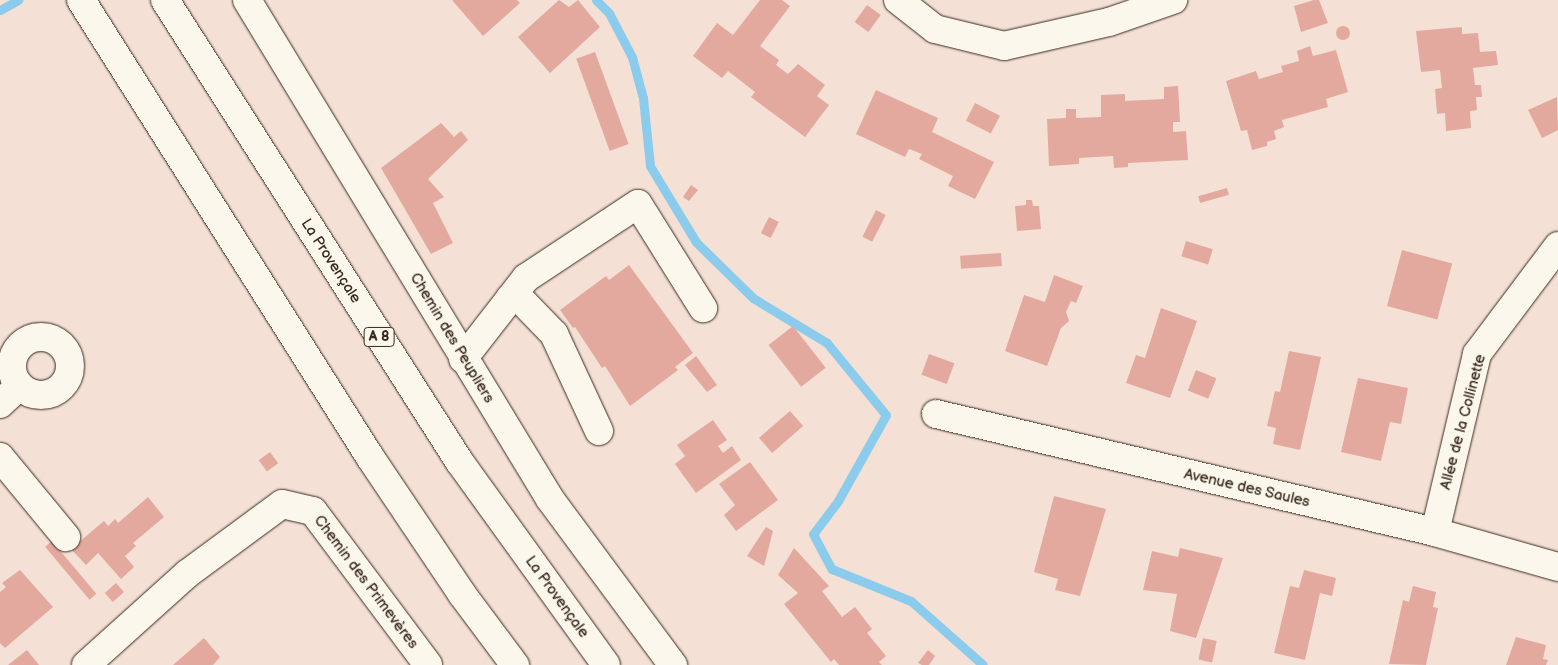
<!DOCTYPE html>
<html>
<head>
<meta charset="utf-8">
<style>
  body { margin:0 }
  #map { position:relative; width:1558px; height:665px; overflow:hidden; background:#f4e0d5; font-family:"Balsamiq Sans",sans-serif }
  div>[style] { position:absolute }
  .stream>* { height:9px; margin:-4.5px; padding:0 4.5px; transform-origin:4.5px; border-radius:4.5px; background:#8bccec }
  .building>* { inset:0; background:#e3a99f; transform-origin:0 0 }
  .round { border-radius:50% }
  .roads { filter:drop-shadow(0 0 1px #3b2a1e) drop-shadow(0 0 1px #3b2a1e) }
  .minor>* { height:28px; margin:-14px; padding:0 14px; transform-origin:14px; border-radius:14px; background:#fbf7ec }
  .minor>.ring { margin:-14px; padding:0; box-sizing:content-box; background:none; border:28px solid #fbf7ec; border-radius:50% }
  .highway>* { height:28px; margin:-14px; padding:0 14px; transform-origin:14px; border-radius:14px; background:#fbf7ec }
  span { translate:-50% -50%; white-space:nowrap; text-align:center; line-height:1.15; -webkit-text-stroke:4.5px #fbf7ec; paint-order:stroke }
  .shield-label span { padding:1px 4px; background:#fbf7ec; border:1px solid; border-radius:4px; -webkit-text-stroke-width:0 }
  .shield-label { font-size:14px; color:#3b2a1e; font-weight:700 }
  .street-label { font-size:15px; color:#3b2a1e }
</style>
</head>
<body>
<div id="map">
  <div class="stream">
    <div style="left:596px;top:0;width:18px;rotate:45deg"></div>
    <div style="left:609px;top:13px;width:50px;rotate:62.4deg"></div>
    <div style="left:632px;top:57px;width:42px;rotate:75deg"></div>
    <div style="left:643px;top:98px;width:68px;rotate:84.1deg"></div>
    <div style="left:650px;top:166px;width:89px;rotate:58.8deg"></div>
    <div style="left:696px;top:242px;width:80px;rotate:44.5deg"></div>
    <div style="left:753px;top:298px;width:87px;rotate:31.3deg"></div>
    <div style="left:827px;top:343px;width:93px;rotate:50.7deg"></div>
    <div style="left:886px;top:415px;width:98px;rotate:119.2deg"></div>
    <div style="left:838px;top:501px;width:41px;rotate:127.1deg"></div>
    <div style="left:813px;top:534px;width:40px;rotate:62deg"></div>
    <div style="left:832px;top:569px;width:85px;rotate:22.1deg"></div>
    <div style="left:911px;top:601px;width:96px;rotate:41.6deg"></div>
    <div style="left:0;top:10px;width:21px;rotate:-29deg"></div>
  </div>
  <div class="building">
    <div style="clip-path:polygon(452px 0,517px 0,520px 3px,483px 36px)"></div>
    <div style="clip-path:polygon(559px 0,569px 7px,578px 0,600px 27px,550px 73px,518px 37px)"></div>
    <div style="clip-path:polygon(760px 0,782px 0,790px 6px,760px 46px,779px 60px,776px 65px,788px 74px,798px 64px,825px 85px,817px 96px,829px 105px,805px 137px,751px 97px,755px 92px,728px 71px,722px 78px,693px 56px,717px 23px,733px 35px)"></div>
    <div style="clip-path:polygon(1314px 0,1319px 0,1328px 23px,1301px 32px,1294px 6px)"></div>
    <div style="left:867px;top:5px;width:17px;height:21px;rotate:36deg"></div>
    <div class="round" style="left:1336px;top:26px;width:14px;height:14px"></div>
    <div style="clip-path:polygon(1462px 27px,1462px 34px,1478px 33px,1480px 52px,1496px 51px,1498px 65px,1473px 68px,1475px 85px,1481px 85px,1482px 97px,1476px 97px,1477px 110px,1470px 111px,1471px 128px,1446px 131px,1445px 113px,1437px 114px,1435px 89px,1442px 88px,1440px 70px,1421px 72px,1416px 31px)"></div>
    <div style="clip-path:polygon(1310px 46px,1313px 56px,1336px 50px,1348px 92px,1326px 99px,1328px 107px,1282px 120px,1284px 127px,1274px 131px,1276px 139px,1267px 142px,1267px 146px,1252px 150px,1247px 130px,1241px 131px,1226px 81px,1256px 71px,1259px 79px,1283px 72px,1281px 66px,1299px 61px,1297px 51px)"></div>
    <div style="left:595px;top:52px;width:98px;height:20px;rotate:70deg"></div>
    <div style="clip-path:polygon(1178px 86px,1180px 122px,1173px 122px,1173px 132px,1186px 131px,1188px 160px,1128px 163px,1128px 167px,1114px 168px,1113px 156px,1079px 158px,1079px 164px,1049px 166px,1047px 119px,1066px 118px,1066px 109px,1076px 109px,1076px 118px,1101px 117px,1101px 95px,1125px 94px,1125px 101px,1164px 99px,1164px 87px)"></div>
    <div style="clip-path:polygon(876px 90px,938px 118px,932px 132px,994px 162px,975px 199px,948px 186px,953px 176px,919px 159px,922px 154px,909px 149px,905px 157px,856px 134px)"></div>
    <div style="clip-path:polygon(1557px 97px,1558px 130px,1542px 138px,1528px 110px)"></div>
    <div style="left:975px;top:103px;width:28px;height:20px;rotate:27deg"></div>
    <div style="clip-path:polygon(441px 123px,454px 137px,461px 131px,468px 140px,428px 179px,444px 197px,433px 203px,453px 243px,431px 254px,381px 168px)"></div>
    <div style="clip-path:polygon(691px 185px,698px 190px,689px 201px,683px 197px)"></div>
    <div style="left:1227px;top:188px;width:7px;height:30px;rotate:74deg"></div>
    <div style="clip-path:polygon(1026px 200px,1032px 200px,1033px 206px,1039px 206px,1041px 229px,1017px 231px,1015px 206px,1026px 205px)"></div>
    <div style="left:876px;top:210px;width:11px;height:30px;rotate:27deg"></div>
    <div style="left:769px;top:217px;width:11px;height:18px;rotate:27deg"></div>
    <div style="left:1186px;top:241px;width:28px;height:16px;rotate:17deg"></div>
    <div style="left:1402px;top:250px;width:52px;height:58px;rotate:15deg"></div>
    <div style="left:1001px;top:253px;width:13px;height:41px;rotate:86deg"></div>
    <div style="clip-path:polygon(629px 265px,693px 353px,675px 367px,678px 370px,630px 406px,605px 366px,602px 368px,575px 327px,573px 328px,560px 310px,606px 276px,609px 280px)"></div>
    <div style="clip-path:polygon(1054px 275px,1083px 286px,1076px 303px,1071px 301px,1066px 312px,1069px 321px,1061px 328px,1047px 366px,1005px 351px,1024px 295px,1045px 302px)"></div>
    <div style="clip-path:polygon(1161px 308px,1197px 321px,1170px 398px,1126px 383px,1136px 355px,1145px 358px)"></div>
    <div style="left:793px;top:326px;width:53px;height:31px;rotate:52deg"></div>
    <div style="clip-path:polygon(1289px 351px,1321px 357px,1300px 450px,1273px 444px,1276px 428px,1267px 426px,1275px 391px,1280px 392px)"></div>
    <div style="left:929px;top:354px;width:27px;height:22px;rotate:20deg"></div>
    <div style="clip-path:polygon(696px 356px,717px 385px,707px 392px,685px 365px)"></div>
    <div style="left:1196px;top:370px;width:22px;height:22px;rotate:22deg"></div>
    <div style="clip-path:polygon(1358px 378px,1408px 388px,1401px 424px,1390px 422px,1381px 461px,1341px 452px)"></div>
    <div style="left:790px;top:411px;width:20px;height:41px;rotate:49deg"></div>
    <div style="clip-path:polygon(713px 420px,727px 440px,718px 446px,723px 453px,732px 446px,741px 460px,696px 493px,675px 464px,685px 456px,677px 445px)"></div>
    <div style="left:270px;top:452px;width:14px;height:14px;rotate:54deg"></div>
    <div style="clip-path:polygon(750px 462px,778px 500px,736px 531px,724px 515px,735px 505px,719px 484px)"></div>
    <div style="clip-path:polygon(1054px 496px,1106px 509px,1080px 596px,1055px 590px,1058px 579px,1034px 572px)"></div>
    <div style="clip-path:polygon(148px 497px,164px 517px,133px 543px,136px 546px,125px 556px,134px 567px,121px 579px,98px 553px,86px 565px,71px 549px,104px 521px,108px 526px,115px 519px,118px 523px)"></div>
    <div style="clip-path:polygon(766px 527px,773px 531px,764px 566px,747px 556px)"></div>
    <div style="left:52px;top:541px;width:69px;height:9px;rotate:50deg"></div>
    <div style="clip-path:polygon(794px 548px,829px 586px,822px 591px,842px 617px,855px 607px,872px 629px,867px 633px,886px 656px,879px 662px,882px 665px,839px 665px,834px 659px,831px 662px,784px 604px,798px 593px,778px 575px)"></div>
    <div style="clip-path:polygon(1180px 548px,1223px 558px,1196px 638px,1170px 631px,1177px 594px,1143px 590px,1152px 551px,1178px 557px)"></div>
    <div style="clip-path:polygon(20px 570px,53px 607px,5px 648px,0 643px,0 592px,6px 587px,2px 583px)"></div>
    <div style="clip-path:polygon(1304px 570px,1336px 578px,1332px 596px,1320px 593px,1305px 660px,1274px 653px,1290px 586px,1299px 588px)"></div>
    <div style="left:116px;top:583px;width:12px;height:15px;rotate:48deg"></div>
    <div style="clip-path:polygon(1413px 586px,1436px 592px,1433px 607px,1438px 608px,1426px 665px,1389px 664px,1403px 600px,1409px 602px)"></div>
    <div style="clip-path:polygon(1516px 637px,1546px 645px,1543px 659px,1548px 660px,1546px 665px,1506px 665px)"></div>
    <div style="clip-path:polygon(204px 638px,220px 657px,213px 665px,173px 665px)"></div>
    <div style="left:1203px;top:638px;width:14px;height:22px;rotate:12deg"></div>
    <div style="clip-path:polygon(27px 650px,39px 665px,8px 665px)"></div>
    <div style="clip-path:polygon(928px 650px,935px 656px,929px 665px,922px 665px,918px 663px)"></div>
  </div>
  <div class="roads">
    <div class="minor">
      <div style="left:247px;top:0;width:584px;rotate:58.73deg"></div>
      <div style="left:550px;top:499px;width:207px;rotate:53.5deg"></div>
      <div style="left:898px;top:0;width:47px;rotate:38.1deg"></div>
      <div style="left:935px;top:29px;width:71px;rotate:13.8deg"></div>
      <div style="left:1004px;top:46px;width:108px;rotate:-12.9deg"></div>
      <div style="left:1109px;top:22px;width:68px;rotate:-19deg"></div>
      <div style="left:510px;top:298px;width:12px;rotate:14deg"></div>
      <div style="left:522px;top:301px;width:46px;rotate:45.9deg"></div>
      <div style="left:554px;top:334px;width:107px;rotate:65.1deg"></div>
      <div class="ring" style="left:12px;top:337px;width:30px;height:30px"></div>
      <div style="left:463px;top:359px;width:103px;rotate:-52.1deg"></div>
      <div style="left:526px;top:278px;width:134px;rotate:-33.5deg"></div>
      <div style="left:638px;top:204px;width:123px;rotate:58deg"></div>
      <div style="left:0;top:404px;width:25px;rotate:-43deg"></div>
      <div style="left:936px;top:414px;width:513px;rotate:13.3deg"></div>
      <div style="left:1435px;top:532px;width:128px;rotate:15.9deg"></div>
      <div style="left:0;top:457px;width:104px;rotate:50.5deg"></div>
      <div style="left:1435px;top:532px;width:183px;rotate:-76.7deg"></div>
      <div style="left:1477px;top:354px;width:135px;rotate:-53.1deg"></div>
      <div style="left:86px;top:665px;width:136px;rotate:-42deg"></div>
      <div style="left:187px;top:574px;width:118px;rotate:-36.4deg"></div>
      <div style="left:282px;top:504px;width:32px;rotate:13deg"></div>
      <div style="left:313px;top:511px;width:192px;rotate:53.2deg"></div>
    </div>
    <div class="highway">
      <div style="left:81px;top:0;width:541px;rotate:57.69deg"></div>
      <div style="left:370px;top:457px;width:165px;rotate:56.1deg"></div>
      <div style="left:462px;top:594px;width:89px;rotate:53.3deg"></div>
      <div style="left:165px;top:0;width:547px;rotate:57.47deg"></div>
      <div style="left:459px;top:461px;width:251px;rotate:54.2deg"></div>
    </div>
  </div>
  <div class="shield-label">
    <span style="left:379px;top:337px">A 8</span>
  </div>
  <div class="street-label">
    <span style="left:331px;top:261px;rotate:57deg">La Provençale</span>
    <span style="left:452px;top:338px;rotate:59deg">Chemin des Peupliers</span>
    <span style="left:1463px;top:422px;rotate:-75deg">Allée de la Collinette</span>
    <span style="left:1247px;top:488px;rotate:13deg">Avenue des Saules</span>
    <span style="left:366px;top:582px;rotate:53deg">Chemin des Primevères</span>
    <span style="left:557px;top:597px;rotate:54deg">La Provençale</span>
  </div>
</div>
</body>
</html>
